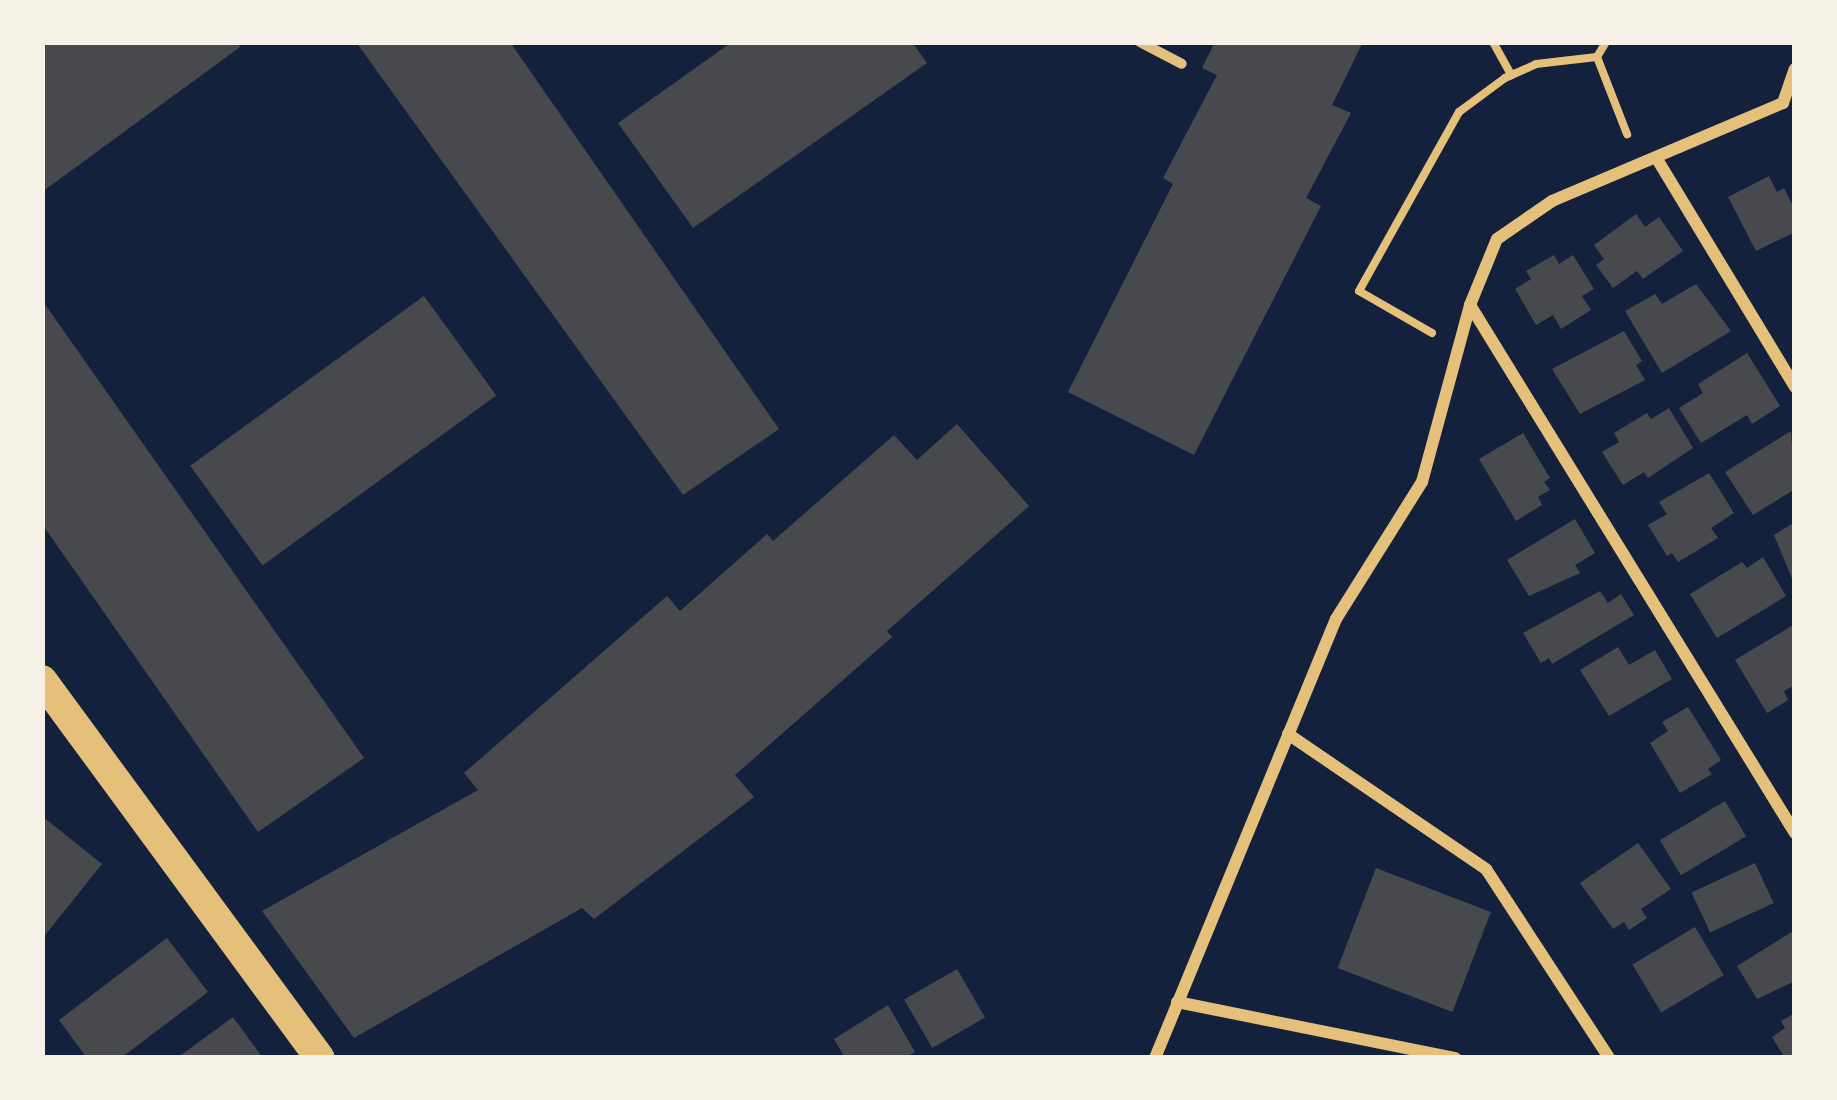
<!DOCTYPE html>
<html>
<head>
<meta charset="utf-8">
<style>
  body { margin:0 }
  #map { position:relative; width:1837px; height:1100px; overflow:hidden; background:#14213d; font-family:"IBM Plex Sans",sans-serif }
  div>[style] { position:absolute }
  .building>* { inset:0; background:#48494c; transform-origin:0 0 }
  .path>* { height:8px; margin:-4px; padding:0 4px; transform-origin:4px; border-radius:4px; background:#e5c07b }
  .pedestrian>* { height:10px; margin:-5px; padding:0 5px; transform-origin:5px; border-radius:5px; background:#e5c07b }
  .minor>* { height:12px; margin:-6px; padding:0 6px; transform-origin:6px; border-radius:6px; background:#e5c07b }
  .primary>* { height:30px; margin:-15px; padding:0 15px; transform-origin:15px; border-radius:15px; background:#e5c07b }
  span { translate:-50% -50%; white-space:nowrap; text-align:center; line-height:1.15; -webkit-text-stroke:10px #f6f1e7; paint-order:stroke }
  .frame { position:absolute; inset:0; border:45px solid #f6f1e7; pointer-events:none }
</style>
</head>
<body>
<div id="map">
  <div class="building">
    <div style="clip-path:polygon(42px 42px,237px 42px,240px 47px,42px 192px)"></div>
    <div style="clip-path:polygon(356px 42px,510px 42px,779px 429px,683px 495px)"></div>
    <div style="clip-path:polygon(732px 42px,912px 42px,927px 63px,693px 228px,618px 123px)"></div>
    <div style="clip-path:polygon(1215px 42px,1363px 42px,1332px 105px,1351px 113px,1306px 198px,1321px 206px,1194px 455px,1068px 392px,1173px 184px,1163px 178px,1217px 75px,1202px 68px)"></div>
    <div style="clip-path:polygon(1769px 176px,1777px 192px,1784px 188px,1795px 210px,1795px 232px,1756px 251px,1728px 197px)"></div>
    <div style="clip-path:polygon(1636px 214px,1645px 227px,1659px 217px,1683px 251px,1643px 279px,1637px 271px,1613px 288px,1596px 265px,1604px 259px,1594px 245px)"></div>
    <div style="clip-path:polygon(1554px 255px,1559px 264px,1573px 255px,1594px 289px,1582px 296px,1591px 310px,1561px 329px,1553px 315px,1536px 325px,1515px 289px,1531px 279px,1526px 271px)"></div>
    <div style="clip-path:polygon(1696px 284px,1731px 331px,1662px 373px,1625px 311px,1655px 294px,1662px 304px)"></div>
    <div style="left:424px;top:296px;width:123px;height:289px;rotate:54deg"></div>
    <div style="clip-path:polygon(42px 300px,364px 758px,258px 832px,42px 524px)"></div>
    <div style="clip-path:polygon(1624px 331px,1642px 361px,1636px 365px,1645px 380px,1580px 414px,1552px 369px)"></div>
    <div style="clip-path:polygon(1747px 353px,1780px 406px,1752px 424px,1747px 415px,1701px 443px,1679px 408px,1703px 393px,1698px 384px)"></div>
    <div style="clip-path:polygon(1669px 408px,1693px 448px,1648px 478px,1644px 472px,1623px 485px,1602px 452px,1619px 442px,1614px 433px,1647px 413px,1651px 419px)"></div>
    <div style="clip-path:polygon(957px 424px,1029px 506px,887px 631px,892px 637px,735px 775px,754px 797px,594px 919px,582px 908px,354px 1038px,262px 911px,478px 790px,464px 773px,667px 596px,680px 611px,767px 534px,773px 541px,894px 435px,917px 460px)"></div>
    <div style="clip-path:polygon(1791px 431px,1795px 495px,1792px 491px,1753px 515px,1725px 472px)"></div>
    <div style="clip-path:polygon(1523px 433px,1550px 478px,1544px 482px,1550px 490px,1538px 497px,1542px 505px,1516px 521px,1479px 459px)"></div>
    <div style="clip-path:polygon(1709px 473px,1734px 513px,1711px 528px,1718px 538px,1678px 562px,1672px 553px,1667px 556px,1648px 525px,1667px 514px,1659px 502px)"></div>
    <div style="clip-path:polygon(1575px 519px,1595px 553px,1575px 565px,1580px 573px,1529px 596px,1507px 560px)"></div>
    <div style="clip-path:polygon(1795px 522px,1795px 586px,1774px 535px)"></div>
    <div style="clip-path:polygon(1763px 557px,1786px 596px,1717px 638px,1690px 594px,1742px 562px,1747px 568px)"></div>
    <div style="clip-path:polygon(1600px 591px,1608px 603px,1621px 594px,1634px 615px,1552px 664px,1549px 658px,1541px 663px,1523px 633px)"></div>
    <div style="clip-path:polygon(1795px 624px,1795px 685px,1784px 691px,1788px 700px,1767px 713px,1735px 660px)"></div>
    <div style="clip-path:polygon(1618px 647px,1629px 665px,1655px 650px,1672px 679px,1609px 716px,1580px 670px)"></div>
    <div style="clip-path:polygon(1688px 707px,1721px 760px,1708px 769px,1712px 774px,1680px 793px,1650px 743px,1668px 731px,1662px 722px)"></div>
    <div style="left:1725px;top:801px;width:41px;height:76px;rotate:59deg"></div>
    <div style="clip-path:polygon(42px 816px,102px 864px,42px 939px)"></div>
    <div style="clip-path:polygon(1638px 843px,1671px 889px,1641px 909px,1647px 918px,1629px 930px,1624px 922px,1613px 929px,1580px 883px)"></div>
    <div style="left:1755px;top:863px;width:44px;height:70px;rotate:65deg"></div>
    <div style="left:1376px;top:868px;width:123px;height:107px;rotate:21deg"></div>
    <div style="left:1695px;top:927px;width:56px;height:73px;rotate:59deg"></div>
    <div style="clip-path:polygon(1795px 930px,1795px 981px,1757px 999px,1737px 966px)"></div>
    <div style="clip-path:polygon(167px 938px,208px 992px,121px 1058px,87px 1058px,59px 1020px)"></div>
    <div style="left:957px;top:969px;width:56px;height:61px;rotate:60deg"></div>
    <div style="clip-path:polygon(888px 1005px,915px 1052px,904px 1058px,845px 1058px,834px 1039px)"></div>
    <div style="clip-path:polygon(1795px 1013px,1795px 1058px,1785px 1058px,1772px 1037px,1785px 1028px,1781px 1021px)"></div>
    <div style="clip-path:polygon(233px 1017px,263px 1058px,177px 1058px)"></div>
  </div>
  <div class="path">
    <div style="left:1493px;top:42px;width:38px;rotate:61deg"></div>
    <div style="left:1597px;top:57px;width:83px;rotate:68.7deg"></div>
    <div style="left:1597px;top:57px;width:17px;rotate:-59deg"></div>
    <div style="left:1432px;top:333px;width:84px;rotate:-150.1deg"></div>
    <div style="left:1359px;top:291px;width:205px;rotate:-60.8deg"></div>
    <div style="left:1459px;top:112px;width:57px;rotate:-36.5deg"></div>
    <div style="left:1505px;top:78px;width:34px;rotate:-24deg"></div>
    <div style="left:1536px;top:64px;width:61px;rotate:-6.5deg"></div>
  </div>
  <div class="pedestrian">
    <div style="left:1140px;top:42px;width:47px;rotate:27.6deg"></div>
  </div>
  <div class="minor">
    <div style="left:1657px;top:159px;width:267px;rotate:58.8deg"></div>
    <div style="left:1470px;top:305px;width:620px;rotate:58.39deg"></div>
    <div style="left:1288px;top:734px;width:240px;rotate:34.3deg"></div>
    <div style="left:1486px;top:869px;width:225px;rotate:56.9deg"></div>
    <div style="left:1177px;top:1002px;width:284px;rotate:11.4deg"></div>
    <div style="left:1155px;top:1058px;width:475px;rotate:-67.6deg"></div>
    <div style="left:1336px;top:619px;width:162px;rotate:-57.9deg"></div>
    <div style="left:1422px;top:482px;width:183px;rotate:-74.8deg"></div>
    <div style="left:1470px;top:305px;width:71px;rotate:-67.8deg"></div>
    <div style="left:1497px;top:239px;width:67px;rotate:-34.6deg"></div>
    <div style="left:1552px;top:201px;width:251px;rotate:-23deg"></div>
    <div style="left:1783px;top:103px;width:36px;rotate:-71deg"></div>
  </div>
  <div class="primary">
    <div style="left:42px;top:680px;width:469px;rotate:53.7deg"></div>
  </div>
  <div class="frame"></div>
</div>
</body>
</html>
